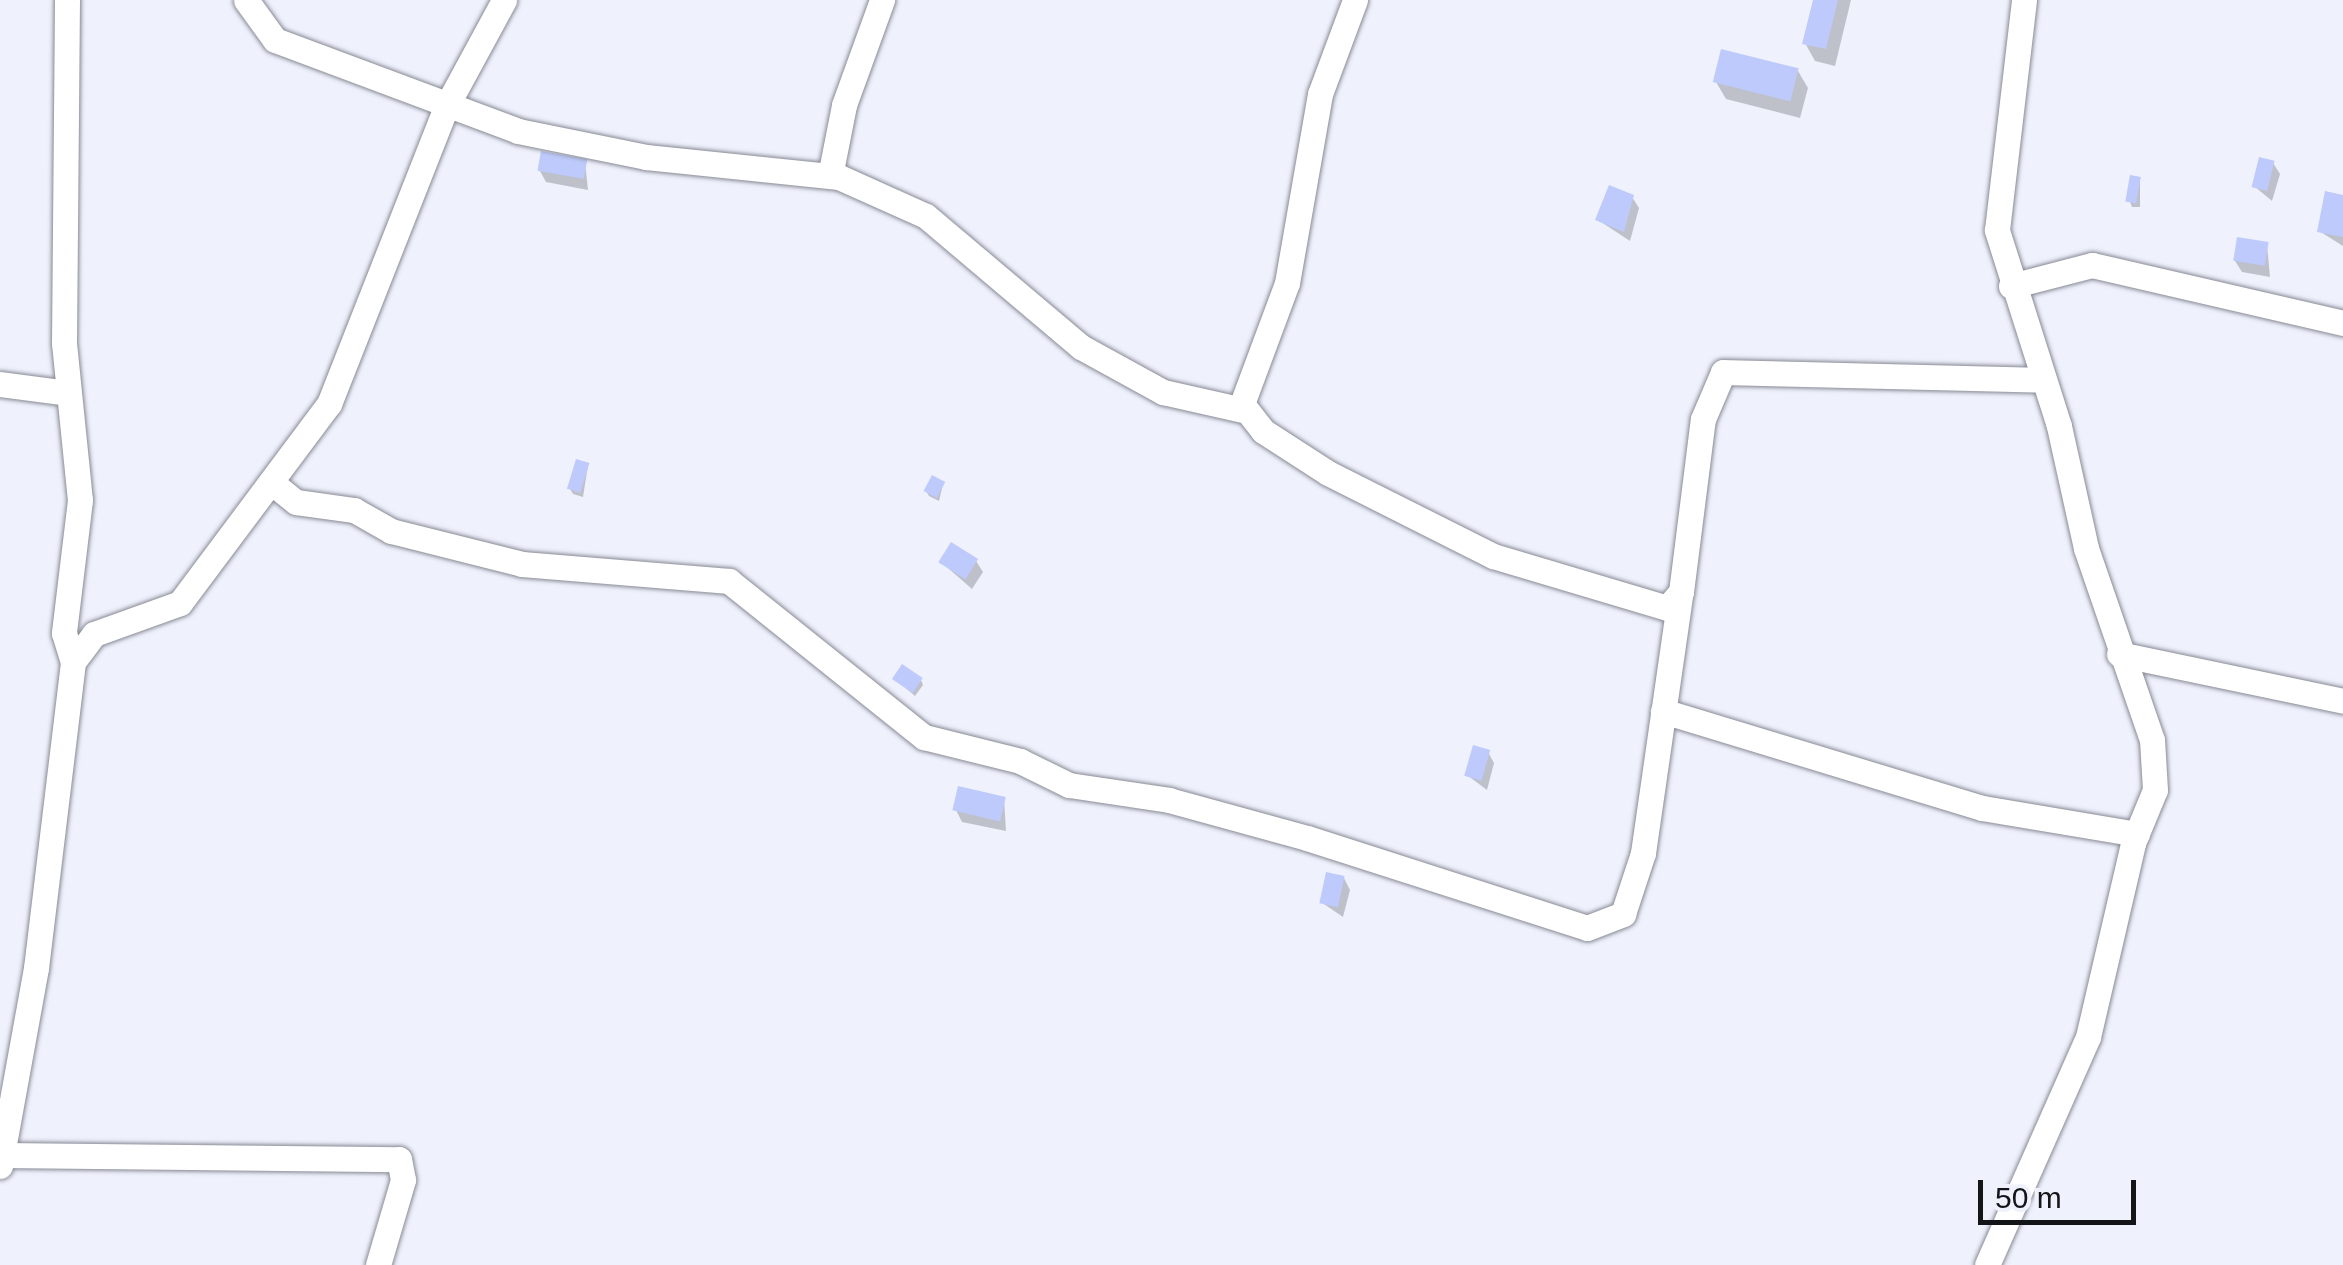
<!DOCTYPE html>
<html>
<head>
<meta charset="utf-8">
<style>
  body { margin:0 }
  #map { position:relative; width:2343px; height:1265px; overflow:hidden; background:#eff2fd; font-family:Arial,sans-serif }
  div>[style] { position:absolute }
  .shadow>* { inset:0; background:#0003 }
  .building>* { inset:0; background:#bdcafb; transform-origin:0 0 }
  .roads { filter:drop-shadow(0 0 2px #878a94) drop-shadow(0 0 2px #878a94) }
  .minor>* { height:25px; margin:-12.5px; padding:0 12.5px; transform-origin:12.5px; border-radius:12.5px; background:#fff }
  span { translate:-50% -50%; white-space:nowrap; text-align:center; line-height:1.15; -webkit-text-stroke:9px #eff2fd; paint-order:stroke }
  .scale { position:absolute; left:1978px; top:1180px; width:158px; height:45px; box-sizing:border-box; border:5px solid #141519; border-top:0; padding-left:12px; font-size:30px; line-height:35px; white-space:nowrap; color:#141519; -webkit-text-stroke:8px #eff2fd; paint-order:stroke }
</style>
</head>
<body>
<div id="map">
  <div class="shadow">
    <div style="clip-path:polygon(1815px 0,1851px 0,1835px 66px,1815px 61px,1805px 43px)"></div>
    <div style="clip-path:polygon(1798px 71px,1808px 88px,1800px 118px,1726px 99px,1716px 82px)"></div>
    <div style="clip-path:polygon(585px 162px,588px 190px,546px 182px,540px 171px)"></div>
    <div style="clip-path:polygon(2273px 163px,2280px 174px,2272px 201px,2254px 186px)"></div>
    <div style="clip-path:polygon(2140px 179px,2140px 207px,2132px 207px,2130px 202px)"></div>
    <div style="clip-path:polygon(1632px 197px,1639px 208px,1630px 241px,1598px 220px)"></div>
    <div style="clip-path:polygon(2343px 198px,2343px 246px,2319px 231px)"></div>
    <div style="clip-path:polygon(2267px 245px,2270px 277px,2242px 272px,2235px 261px)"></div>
    <div style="clip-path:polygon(588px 465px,583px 497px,573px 494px,570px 489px)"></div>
    <div style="clip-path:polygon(943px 484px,939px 501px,929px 496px,926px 491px)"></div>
    <div style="clip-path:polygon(976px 561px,983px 572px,972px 589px,941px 562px)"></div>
    <div style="clip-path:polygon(895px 679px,921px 680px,923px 685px,915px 696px)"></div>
    <div style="clip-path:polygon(1488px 752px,1494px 763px,1487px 790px,1467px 775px)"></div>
    <div style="clip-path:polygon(1004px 799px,1006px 831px,962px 822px,956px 810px)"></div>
    <div style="clip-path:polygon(1344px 878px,1350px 890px,1343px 917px,1321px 902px)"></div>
  </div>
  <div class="building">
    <div style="clip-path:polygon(1813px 0,1838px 0,1826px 49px,1802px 44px)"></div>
    <div style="left:1721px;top:49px;width:80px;height:34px;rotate:14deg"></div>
    <div style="left:541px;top:151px;width:47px;height:20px;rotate:10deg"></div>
    <div style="left:2259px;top:157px;width:16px;height:31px;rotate:14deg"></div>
    <div style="left:2130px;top:175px;width:11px;height:27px;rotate:10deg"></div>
    <div style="clip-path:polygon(1609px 185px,1634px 195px,1624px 232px,1595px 220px)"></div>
    <div style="clip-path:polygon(2325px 191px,2343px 195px,2343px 237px,2317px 232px)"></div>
    <div style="left:2237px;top:237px;width:32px;height:24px;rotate:9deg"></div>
    <div style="left:576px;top:459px;width:14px;height:31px;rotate:17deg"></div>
    <div style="left:932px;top:475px;width:15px;height:18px;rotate:28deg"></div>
    <div style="left:951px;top:542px;width:32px;height:24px;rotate:32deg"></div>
    <div style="left:902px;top:664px;width:25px;height:18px;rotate:34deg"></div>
    <div style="left:1473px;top:745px;width:18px;height:32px;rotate:16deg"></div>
    <div style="left:958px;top:786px;width:49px;height:25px;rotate:13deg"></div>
    <div style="left:1326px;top:872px;width:19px;height:32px;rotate:12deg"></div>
  </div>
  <div class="roads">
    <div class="minor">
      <div style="left:67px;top:0;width:343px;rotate:90.5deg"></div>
      <div style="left:64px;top:343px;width:158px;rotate:84.2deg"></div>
      <div style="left:80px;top:500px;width:134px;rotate:96.9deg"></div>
      <div style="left:64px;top:633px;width:30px;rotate:73deg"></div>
      <div style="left:246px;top:0;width:49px;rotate:54.1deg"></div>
      <div style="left:275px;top:40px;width:259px;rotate:20.5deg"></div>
      <div style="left:518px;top:131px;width:131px;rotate:11.5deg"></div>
      <div style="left:646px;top:157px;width:194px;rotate:5.9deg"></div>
      <div style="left:839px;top:177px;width:95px;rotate:24.1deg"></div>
      <div style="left:926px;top:216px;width:203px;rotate:40.2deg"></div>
      <div style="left:1081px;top:347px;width:94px;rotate:28.8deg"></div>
      <div style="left:1163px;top:392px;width:82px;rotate:12.7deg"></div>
      <div style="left:1355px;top:0;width:100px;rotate:110.4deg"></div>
      <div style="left:1320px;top:94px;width:192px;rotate:99.9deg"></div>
      <div style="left:1287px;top:283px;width:129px;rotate:110.4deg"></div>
      <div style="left:1242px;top:404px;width:34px;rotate:52deg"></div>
      <div style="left:1263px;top:431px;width:77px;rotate:32.9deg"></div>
      <div style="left:1328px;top:473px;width:185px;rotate:26.7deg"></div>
      <div style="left:1493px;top:556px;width:182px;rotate:16.6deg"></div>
      <div style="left:1667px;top:608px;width:21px;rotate:-49deg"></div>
      <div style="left:1681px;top:592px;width:174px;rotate:-82.8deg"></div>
      <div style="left:1703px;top:419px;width:51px;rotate:-66.9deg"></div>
      <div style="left:1723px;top:372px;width:320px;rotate:1.4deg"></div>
      <div style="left:830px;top:176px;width:72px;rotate:-78.8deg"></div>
      <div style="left:844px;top:105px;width:112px;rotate:-70.1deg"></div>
      <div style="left:2011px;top:286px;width:84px;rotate:-14.5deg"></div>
      <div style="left:2092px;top:265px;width:258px;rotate:13deg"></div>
      <div style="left:0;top:384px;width:69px;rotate:7.5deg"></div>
      <div style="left:271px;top:482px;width:32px;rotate:39deg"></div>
      <div style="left:296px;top:502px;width:59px;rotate:7.9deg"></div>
      <div style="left:354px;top:510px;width:43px;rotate:29.6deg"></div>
      <div style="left:391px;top:531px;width:135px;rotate:14.1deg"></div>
      <div style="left:522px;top:564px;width:208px;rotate:4.7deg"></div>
      <div style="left:729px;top:581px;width:250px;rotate:38.7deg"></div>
      <div style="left:924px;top:737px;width:99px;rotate:14deg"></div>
      <div style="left:1020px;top:761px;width:55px;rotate:26.1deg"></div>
      <div style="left:1069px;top:785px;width:101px;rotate:8.5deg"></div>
      <div style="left:1169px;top:800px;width:143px;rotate:15.4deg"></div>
      <div style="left:1307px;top:838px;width:294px;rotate:17.8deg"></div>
      <div style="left:1587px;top:928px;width:39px;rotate:-21deg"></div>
      <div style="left:1623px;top:914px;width:64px;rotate:-71.8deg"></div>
      <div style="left:1643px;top:853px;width:259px;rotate:-81.8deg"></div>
      <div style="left:2119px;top:654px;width:229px;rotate:11.8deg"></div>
      <div style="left:1663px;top:711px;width:333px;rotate:16.9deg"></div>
      <div style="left:1982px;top:808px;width:157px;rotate:9.5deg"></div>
      <div style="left:2px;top:1155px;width:397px;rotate:0.6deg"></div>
      <div style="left:399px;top:1159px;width:21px;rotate:79deg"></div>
      <div style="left:403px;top:1180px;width:89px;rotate:106.4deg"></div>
      <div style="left:0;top:1166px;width:201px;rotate:-79.7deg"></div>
      <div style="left:36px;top:968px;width:308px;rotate:-83.1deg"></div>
      <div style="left:73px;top:662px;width:35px;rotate:-53deg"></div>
      <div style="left:94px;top:634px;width:91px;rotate:-19.8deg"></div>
      <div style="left:180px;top:603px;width:249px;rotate:-53.2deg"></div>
      <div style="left:329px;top:404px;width:319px;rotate:-68.5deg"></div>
      <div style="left:446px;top:107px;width:122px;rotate:-61.5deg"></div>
      <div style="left:1987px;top:1265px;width:249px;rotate:-66.1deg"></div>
      <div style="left:2088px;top:1037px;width:199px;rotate:-76.9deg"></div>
      <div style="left:2133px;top:843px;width:57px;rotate:-67.5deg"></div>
      <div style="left:2155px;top:790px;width:50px;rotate:-93.4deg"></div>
      <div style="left:2152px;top:740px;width:203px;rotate:-109deg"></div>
      <div style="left:2086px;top:548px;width:125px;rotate:-102.5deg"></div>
      <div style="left:2059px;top:426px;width:206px;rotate:-107.6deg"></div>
      <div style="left:1997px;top:230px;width:232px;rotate:-83.3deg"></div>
    </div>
  </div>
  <div class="scale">50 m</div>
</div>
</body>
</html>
